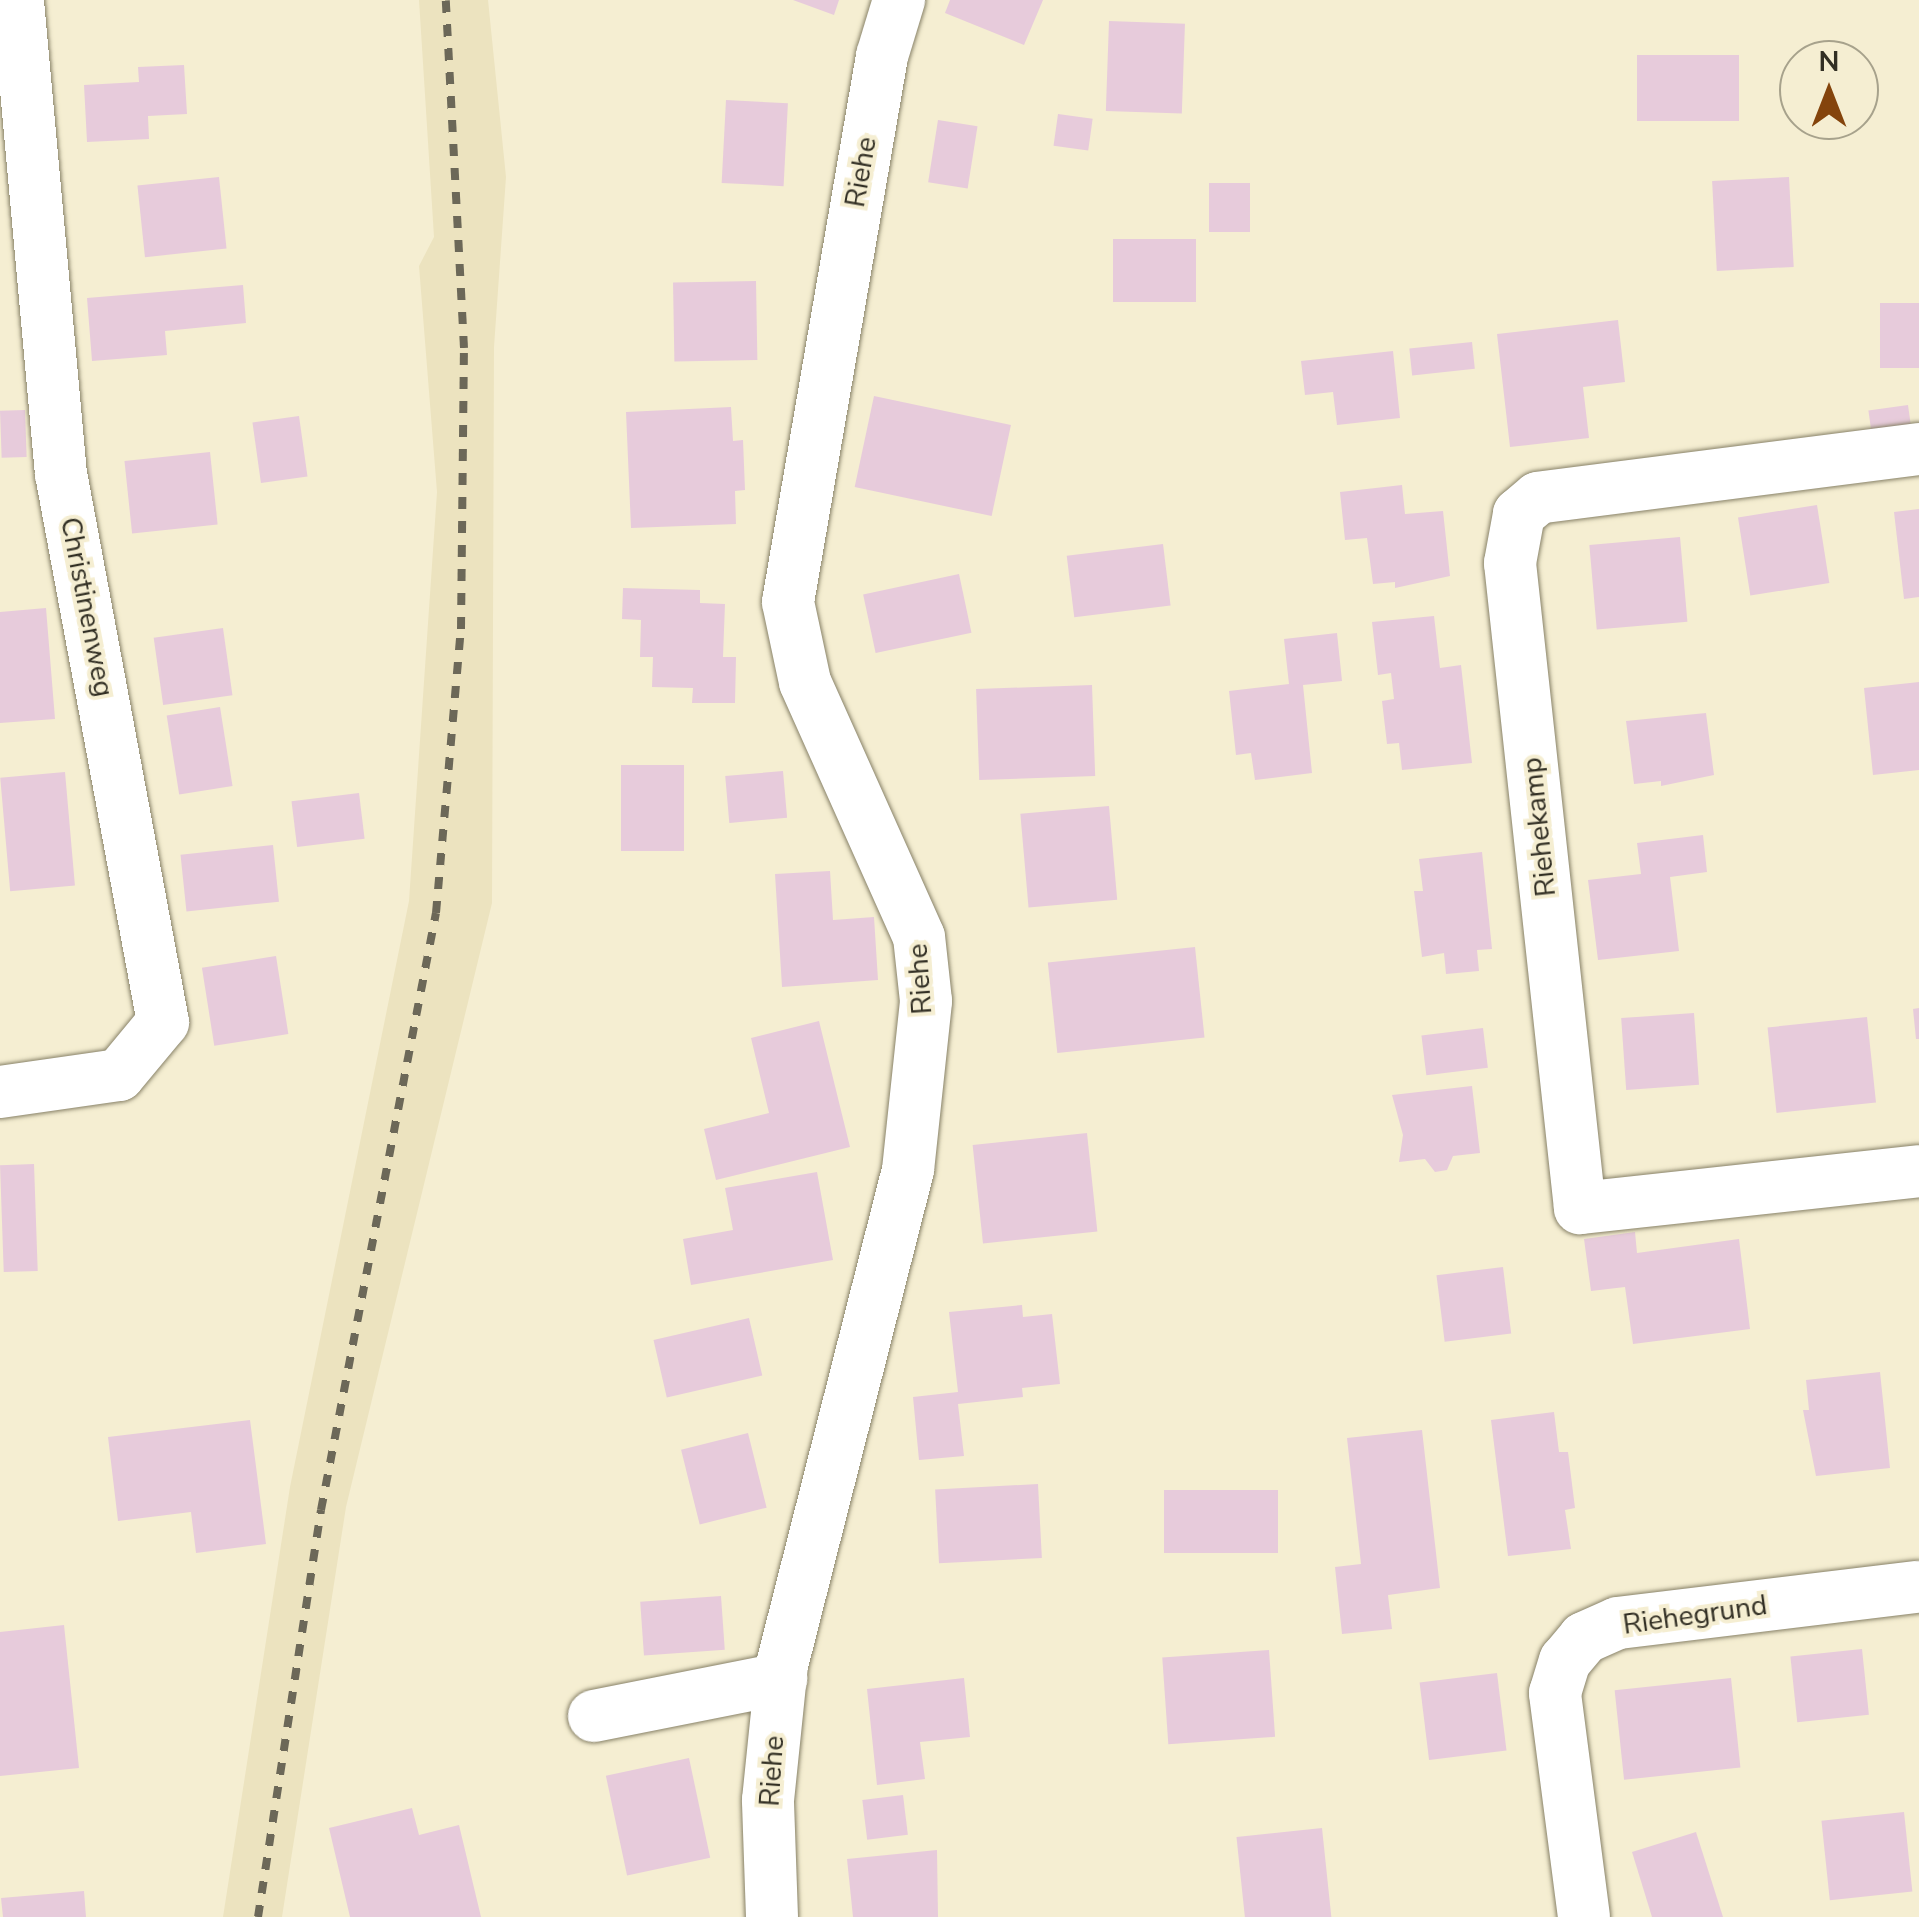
<!DOCTYPE html>
<html>
<head>
<meta charset="utf-8">
<style>
  body { margin:0 }
  #map { position:relative; width:1919px; height:1917px; overflow:hidden; background:#f5eed2; font-family:"Nunito Sans",sans-serif }
  div>[style] { position:absolute }
  .built>* { inset:0; background:#ece3bf }
  .building>* { inset:0; background:#e7cbdb; transform-origin:0 0 }
  .roads { filter:drop-shadow(0 0 2px #888268) drop-shadow(0 0 2px #888268) }
  .minor>* { height:52px; margin:-26px; padding:0 26px; transform-origin:26px; border-radius:26px; background:#fff }
  .rail>* { height:8px; margin-top:-4px; transform-origin:0; background:repeating-linear-gradient(90deg,#6c6858 0 12px,transparent 0 24px) }
  span { translate:-50% -50%; white-space:nowrap; text-align:center; line-height:1.15; -webkit-text-stroke:8px #f5eed2; paint-order:stroke }
  .street-label { font-size:28px; color:#322f24 }
  .north { position:absolute; left:1779px; top:40px; width:100px; height:100px; box-sizing:border-box; background:#f5eed2; border:2px solid #a7a28c; border-radius:50%; rotate:0deg; font-size:28px; font-weight:700; line-height:40px; text-align:center; color:#322f24 }
  .north::after { content:''; display:block; margin:auto; width:35px; height:45px; background:#84440c; clip-path:polygon(50% 0,100% 100%,50% 72%,0 100%) }
</style>
</head>
<body>
<div id="map">
  <div class="built">
    <div style="clip-path:polygon(419px 0,488px 0,506px 177px,494px 347px,492px 903px,346px 1507px,282px 1917px,223px 1917px,290px 1487px,409px 901px,437px 492px,419px 266px,434px 237px)"></div>
  </div>
  <div class="building">
    <div style="clip-path:polygon(793px 0,839px 0,834px 15px)"></div>
    <div style="clip-path:polygon(950px 0,1043px 0,1024px 45px,945px 13px)"></div>
    <div style="left:1109px;top:21px;width:76px;height:90px;rotate:2deg"></div>
    <div style="left:1637px;top:55px;width:102px;height:66px"></div>
    <div style="clip-path:polygon(184px 65px,187px 114px,148px 116px,149px 139px,87px 142px,84px 85px,139px 82px,138px 67px)"></div>
    <div style="left:726px;top:100px;width:62px;height:83px;rotate:3deg"></div>
    <div style="left:1058px;top:114px;width:35px;height:32px;rotate:8deg"></div>
    <div style="left:938px;top:120px;width:40px;height:63px;rotate:9deg"></div>
    <div style="left:219px;top:177px;width:72px;height:82px;rotate:84deg"></div>
    <div style="left:1789px;top:177px;width:90px;height:77px;rotate:87deg"></div>
    <div style="left:1209px;top:183px;width:41px;height:49px"></div>
    <div style="left:1196px;top:239px;width:63px;height:83px;rotate:90deg"></div>
    <div style="left:756px;top:281px;width:79px;height:83px;rotate:89deg"></div>
    <div style="clip-path:polygon(243px 285px,246px 323px,165px 331px,167px 355px,92px 361px,87px 298px)"></div>
    <div style="left:1919px;top:303px;width:65px;height:39px;rotate:90deg"></div>
    <div style="clip-path:polygon(1618px 320px,1625px 382px,1583px 387px,1589px 438px,1510px 447px,1497px 334px)"></div>
    <div style="left:1472px;top:342px;width:27px;height:63px;rotate:84deg"></div>
    <div style="clip-path:polygon(1393px 351px,1400px 418px,1337px 425px,1333px 392px,1305px 395px,1301px 361px)"></div>
    <div style="left:874px;top:396px;width:140px;height:93px;rotate:12deg"></div>
    <div style="left:1908px;top:405px;width:22px;height:40px;rotate:82deg"></div>
    <div style="clip-path:polygon(731px 407px,733px 441px,743px 440px,745px 490px,735px 491px,736px 524px,631px 528px,626px 412px)"></div>
    <div style="left:25px;top:410px;width:47px;height:25px;rotate:88deg"></div>
    <div style="left:299px;top:416px;width:61px;height:47px;rotate:82deg"></div>
    <div style="left:210px;top:452px;width:73px;height:86px;rotate:84deg"></div>
    <div style="clip-path:polygon(1402px 485px,1405px 514px,1443px 511px,1450px 576px,1395px 588px,1395px 582px,1373px 584px,1367px 538px,1345px 540px,1340px 492px)"></div>
    <div style="left:1817px;top:505px;width:79px;height:80px;rotate:81deg"></div>
    <div style="clip-path:polygon(1919px 509px,1919px 597px,1904px 599px,1894px 512px)"></div>
    <div style="left:1680px;top:537px;width:85px;height:91px;rotate:85deg"></div>
    <div style="left:1163px;top:544px;width:62px;height:97px;rotate:83deg"></div>
    <div style="left:959px;top:574px;width:60px;height:98px;rotate:78deg"></div>
    <div style="clip-path:polygon(623px 588px,700px 590px,700px 603px,725px 604px,723px 657px,736px 657px,735px 703px,692px 703px,693px 688px,652px 687px,653px 657px,640px 657px,641px 620px,622px 619px)"></div>
    <div style="clip-path:polygon(46px 608px,55px 719px,0 723px,0 612px)"></div>
    <div style="clip-path:polygon(1434px 616px,1440px 668px,1461px 665px,1472px 763px,1402px 770px,1399px 743px,1387px 744px,1382px 701px,1394px 699px,1391px 673px,1378px 675px,1372px 622px)"></div>
    <div style="left:223px;top:628px;width:68px;height:70px;rotate:82deg"></div>
    <div style="clip-path:polygon(1337px 633px,1342px 681px,1303px 685px,1312px 773px,1255px 780px,1251px 753px,1236px 755px,1229px 691px,1289px 684px,1284px 639px)"></div>
    <div style="clip-path:polygon(1919px 682px,1919px 770px,1873px 775px,1864px 688px)"></div>
    <div style="left:1092px;top:685px;width:91px;height:116px;rotate:88deg"></div>
    <div style="left:220px;top:707px;width:80px;height:54px;rotate:81deg"></div>
    <div style="clip-path:polygon(1706px 713px,1714px 775px,1661px 786px,1661px 781px,1634px 784px,1626px 721px)"></div>
    <div style="left:621px;top:765px;width:63px;height:86px"></div>
    <div style="left:783px;top:771px;width:47px;height:58px;rotate:85deg"></div>
    <div style="left:65px;top:772px;width:114px;height:65px;rotate:85deg"></div>
    <div style="left:359px;top:793px;width:46px;height:68px;rotate:83deg"></div>
    <div style="left:1109px;top:806px;width:94px;height:89px;rotate:85deg"></div>
    <div style="clip-path:polygon(1703px 835px,1707px 872px,1670px 877px,1679px 951px,1598px 960px,1588px 880px,1641px 874px,1637px 843px)"></div>
    <div style="left:273px;top:845px;width:57px;height:93px;rotate:84deg"></div>
    <div style="clip-path:polygon(1482px 852px,1492px 949px,1477px 950px,1479px 971px,1446px 974px,1444px 953px,1422px 957px,1414px 891px,1423px 891px,1419px 859px)"></div>
    <div style="clip-path:polygon(830px 871px,833px 920px,874px 917px,878px 980px,782px 987px,775px 874px)"></div>
    <div style="left:1195px;top:947px;width:91px;height:148px;rotate:84deg"></div>
    <div style="left:276px;top:956px;width:79px;height:75px;rotate:81deg"></div>
    <div style="clip-path:polygon(1919px 1008px,1919px 1039px,1916px 1039px,1913px 1009px)"></div>
    <div style="left:1694px;top:1013px;width:72px;height:73px;rotate:86deg"></div>
    <div style="left:1867px;top:1017px;width:86px;height:100px;rotate:84deg"></div>
    <div style="clip-path:polygon(819px 1021px,850px 1147px,716px 1180px,704px 1129px,769px 1113px,751px 1038px)"></div>
    <div style="left:1483px;top:1028px;width:40px;height:62px;rotate:83deg"></div>
    <div style="clip-path:polygon(1472px 1086px,1480px 1153px,1453px 1156px,1447px 1170px,1435px 1172px,1425px 1159px,1399px 1162px,1403px 1135px,1392px 1095px)"></div>
    <div style="left:1087px;top:1133px;width:99px;height:115px;rotate:84deg"></div>
    <div style="left:34px;top:1164px;width:107px;height:34px;rotate:88deg"></div>
    <div style="clip-path:polygon(817px 1172px,833px 1260px,691px 1285px,683px 1239px,733px 1230px,725px 1188px)"></div>
    <div style="clip-path:polygon(1635px 1232px,1637px 1253px,1739px 1239px,1750px 1329px,1633px 1344px,1625px 1287px,1591px 1291px,1584px 1239px)"></div>
    <div style="left:1503px;top:1267px;width:67px;height:67px;rotate:83deg"></div>
    <div style="clip-path:polygon(1022px 1305px,1023px 1317px,1052px 1314px,1060px 1384px,1022px 1388px,1023px 1397px,958px 1404px,964px 1456px,919px 1460px,913px 1397px,958px 1392px,949px 1312px)"></div>
    <div style="left:749px;top:1318px;width:59px;height:98px;rotate:77deg"></div>
    <div style="clip-path:polygon(1880px 1372px,1890px 1468px,1816px 1476px,1803px 1410px,1809px 1410px,1806px 1380px)"></div>
    <div style="clip-path:polygon(1554px 1412px,1559px 1452px,1568px 1452px,1575px 1508px,1565px 1510px,1571px 1549px,1508px 1556px,1491px 1420px)"></div>
    <div style="clip-path:polygon(250px 1420px,266px 1544px,196px 1553px,191px 1512px,118px 1521px,108px 1437px)"></div>
    <div style="clip-path:polygon(1422px 1430px,1440px 1588px,1388px 1595px,1392px 1629px,1342px 1634px,1335px 1567px,1361px 1564px,1347px 1438px)"></div>
    <div style="left:748px;top:1433px;width:77px;height:69px;rotate:76deg"></div>
    <div style="left:1038px;top:1484px;width:74px;height:103px;rotate:87deg"></div>
    <div style="left:1164px;top:1490px;width:114px;height:63px"></div>
    <div style="left:721px;top:1596px;width:54px;height:81px;rotate:86deg"></div>
    <div style="clip-path:polygon(64px 1625px,79px 1768px,0 1776px,0 1632px)"></div>
    <div style="left:1862px;top:1649px;width:66px;height:72px;rotate:84deg"></div>
    <div style="left:1269px;top:1650px;width:87px;height:107px;rotate:86deg"></div>
    <div style="left:1497px;top:1673px;width:78px;height:78px;rotate:83deg"></div>
    <div style="clip-path:polygon(964px 1678px,970px 1737px,920px 1742px,925px 1779px,877px 1785px,867px 1689px)"></div>
    <div style="left:1731px;top:1678px;width:90px;height:117px;rotate:84deg"></div>
    <div style="left:689px;top:1758px;width:102px;height:85px;rotate:78deg"></div>
    <div style="left:903px;top:1795px;width:40px;height:41px;rotate:83deg"></div>
    <div style="clip-path:polygon(412px 1808px,419px 1835px,459px 1825px,481px 1917px,350px 1917px,329px 1828px)"></div>
    <div style="left:1904px;top:1812px;width:80px;height:83px;rotate:84deg"></div>
    <div style="left:1322px;top:1828px;width:90px;height:86px;rotate:84deg"></div>
    <div style="clip-path:polygon(1696px 1832px,1723px 1917px,1652px 1917px,1632px 1852px)"></div>
    <div style="clip-path:polygon(937px 1850px,938px 1917px,853px 1917px,847px 1859px)"></div>
    <div style="clip-path:polygon(84px 1891px,86px 1917px,3px 1917px,1px 1898px)"></div>
  </div>
  <div class="roads">
    <div class="minor">
      <div style="left:1919px;top:449px;width:384px;rotate:172.7deg"></div>
      <div style="left:1538px;top:498px;width:25px;rotate:140deg"></div>
      <div style="left:1519px;top:514px;width:50px;rotate:100.4deg"></div>
      <div style="left:1510px;top:563px;width:649px;rotate:83.81deg"></div>
      <div style="left:1580px;top:1208px;width:341px;rotate:-6.2deg"></div>
      <div style="left:0;top:1092px;width:120px;rotate:-8.1deg"></div>
      <div style="left:119px;top:1075px;width:69px;rotate:-50.3deg"></div>
      <div style="left:163px;top:1022px;width:557px;rotate:-100.54deg"></div>
      <div style="left:61px;top:474px;width:476px;rotate:-95.2deg"></div>
      <div style="left:594px;top:1716px;width:191px;rotate:-11.2deg"></div>
      <div style="left:772px;top:1917px;width:117px;rotate:-92deg"></div>
      <div style="left:768px;top:1800px;width:136px;rotate:-84.1deg"></div>
      <div style="left:782px;top:1665px;width:511px;rotate:-75.72deg"></div>
      <div style="left:908px;top:1170px;width:170px;rotate:-83.9deg"></div>
      <div style="left:926px;top:1001px;width:64px;rotate:-96.2deg"></div>
      <div style="left:919px;top:937px;width:279px;rotate:-114.1deg"></div>
      <div style="left:805px;top:682px;width:82px;rotate:-102deg"></div>
      <div style="left:788px;top:602px;width:554px;rotate:-80.23deg"></div>
      <div style="left:882px;top:56px;width:59px;rotate:-73.1deg"></div>
      <div style="left:1584px;top:1917px;width:226px;rotate:-97.4deg"></div>
      <div style="left:1555px;top:1693px;width:34px;rotate:-73deg"></div>
      <div style="left:1565px;top:1661px;width:30px;rotate:-50deg"></div>
      <div style="left:1584px;top:1638px;width:37px;rotate:-24deg"></div>
      <div style="left:1618px;top:1623px;width:301px;rotate:-6.9deg"></div>
    </div>
  </div>
  <div class="rail">
    <div style="left:258px;top:1917px;width:412px;rotate:-81.2deg"></div>
    <div style="left:321px;top:1510px;width:608px;rotate:-79.1deg"></div>
    <div style="left:436px;top:913px;width:285px;rotate:-85deg"></div>
    <div style="left:461px;top:629px;width:281px;rotate:-89.4deg"></div>
    <div style="left:464px;top:348px;width:348px;rotate:-93deg"></div>
  </div>
  <div class="street-label">
    <span style="left:861px;top:172px;rotate:-80deg">Riehe</span>
    <span style="left:87px;top:607px;rotate:79deg">Christinenweg</span>
    <span style="left:1539px;top:827px;rotate:-96deg">Riehekamp</span>
    <span style="left:920px;top:979px;rotate:-94deg">Riehe</span>
    <span style="left:1695px;top:1615px;rotate:-8deg">Riehegrund</span>
    <span style="left:772px;top:1771px;rotate:-86deg">Riehe</span>
  </div>
  <div class="north">N</div>
</div>
</body>
</html>
